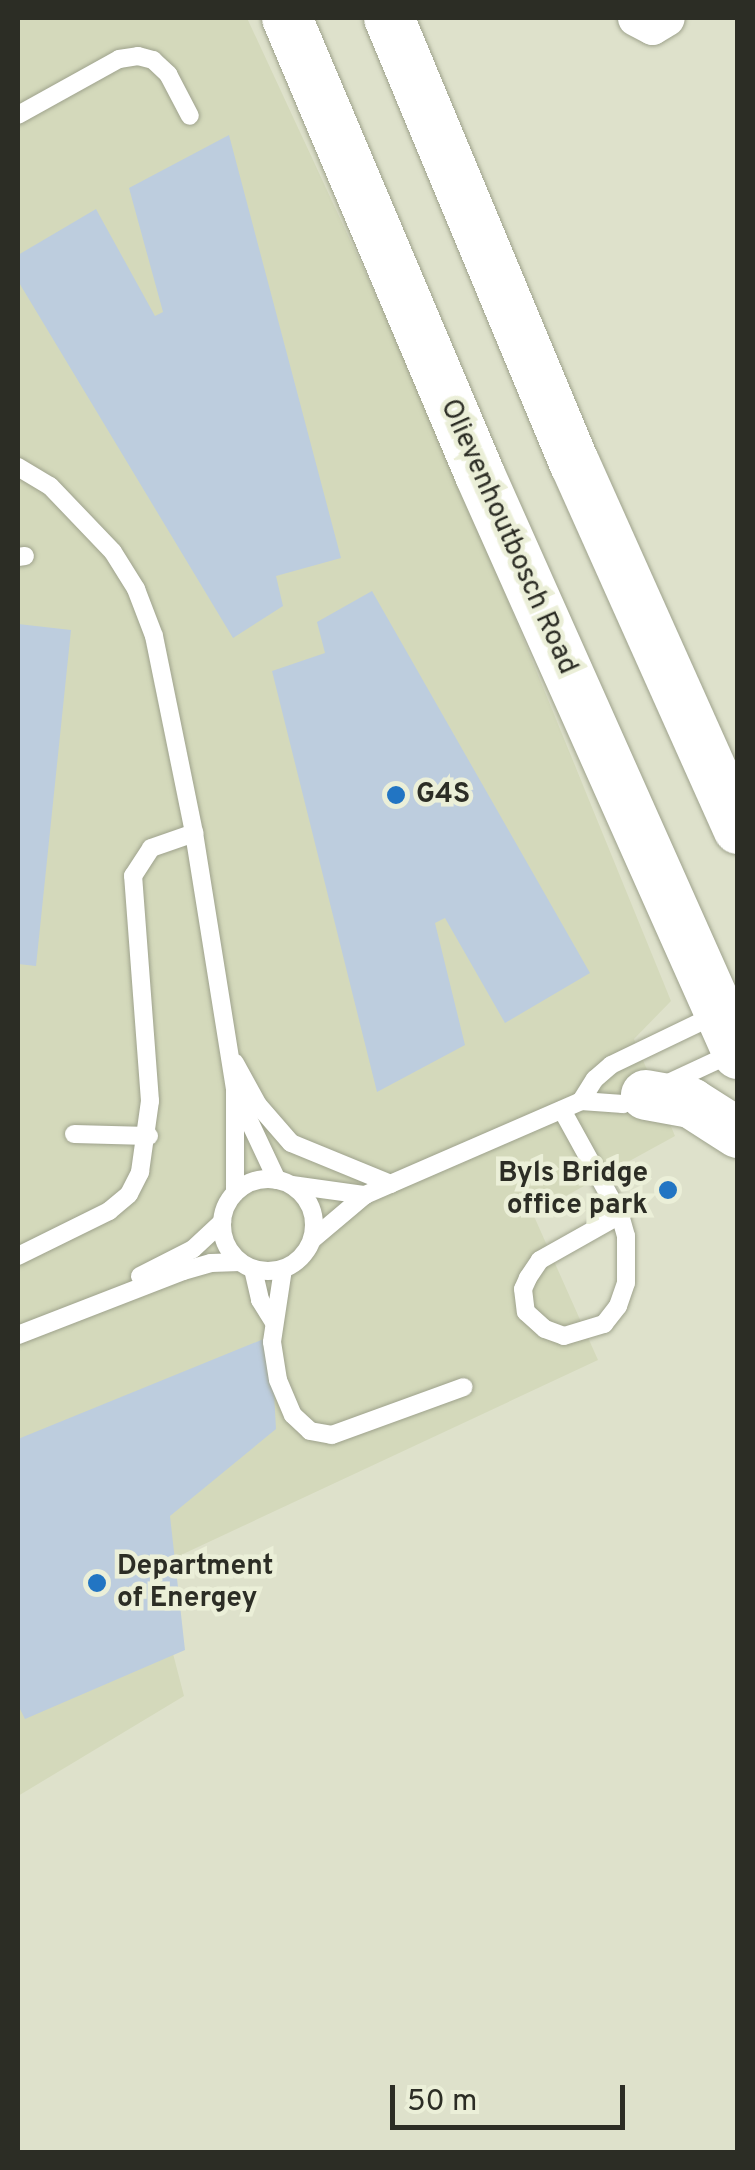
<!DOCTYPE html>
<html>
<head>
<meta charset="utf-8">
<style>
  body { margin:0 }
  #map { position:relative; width:755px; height:2170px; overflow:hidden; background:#dee1cb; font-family:Overpass,sans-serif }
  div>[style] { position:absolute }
  .built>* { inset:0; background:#d4d9bb }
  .building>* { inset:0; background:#bdcdde }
  .roads { filter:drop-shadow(0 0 2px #9ea28c) drop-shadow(0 0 2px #9ea28c) }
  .service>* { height:18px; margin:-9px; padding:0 9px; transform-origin:9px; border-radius:9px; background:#fff }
  .service>.ring { margin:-9px; padding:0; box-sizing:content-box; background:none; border:18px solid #fff; border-radius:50% }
  .minor>* { height:35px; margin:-17.5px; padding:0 17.5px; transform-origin:17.5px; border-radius:17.5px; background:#fff }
  .secondary>* { height:50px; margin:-25px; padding:0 25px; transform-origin:25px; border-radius:25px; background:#fff }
  .dots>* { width:28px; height:28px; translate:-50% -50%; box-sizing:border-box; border:5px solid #ebefd8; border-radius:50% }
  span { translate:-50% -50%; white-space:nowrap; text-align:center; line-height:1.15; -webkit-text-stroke:9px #ebefd8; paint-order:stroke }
  .street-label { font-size:28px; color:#2c2d25 }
  .poi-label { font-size:28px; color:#2c2d25; font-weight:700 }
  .left { translate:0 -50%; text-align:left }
  .right { translate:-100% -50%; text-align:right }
  .frame { position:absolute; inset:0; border:20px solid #2c2d25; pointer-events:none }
  .scale { position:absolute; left:390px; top:2085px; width:235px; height:45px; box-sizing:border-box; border:5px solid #2c2d25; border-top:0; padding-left:12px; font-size:30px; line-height:35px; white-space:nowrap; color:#2c2d25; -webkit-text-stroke:8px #ebefd8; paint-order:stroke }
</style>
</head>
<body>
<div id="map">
  <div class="built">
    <div style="clip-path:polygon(18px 18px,247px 18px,436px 425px,671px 1001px,634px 1039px,675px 1136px,533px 1214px,598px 1360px,151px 1569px,184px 1696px,18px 1796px)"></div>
  </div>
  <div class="building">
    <div style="clip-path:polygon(229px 135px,341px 558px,276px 576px,283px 606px,233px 638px,18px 281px,18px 255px,96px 209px,155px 316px,163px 312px,129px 188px)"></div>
    <div style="clip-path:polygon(372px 591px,590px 973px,505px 1023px,445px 918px,435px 923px,465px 1045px,377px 1092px,272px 671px,325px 653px,317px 622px)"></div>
    <div style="clip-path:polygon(18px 624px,71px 630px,36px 966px,18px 964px)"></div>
    <div style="clip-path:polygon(271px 1336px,276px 1429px,170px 1516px,185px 1650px,25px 1719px,18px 1705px,18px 1439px)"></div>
  </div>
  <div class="roads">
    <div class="service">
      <div style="left:18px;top:115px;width:115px;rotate:-29deg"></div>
      <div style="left:119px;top:59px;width:19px;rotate:-9deg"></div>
      <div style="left:138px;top:56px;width:16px;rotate:15deg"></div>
      <div style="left:153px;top:60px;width:21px;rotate:43deg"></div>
      <div style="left:168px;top:74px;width:47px;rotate:62.4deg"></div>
      <div style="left:18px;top:467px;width:37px;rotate:31deg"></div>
      <div style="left:50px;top:486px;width:91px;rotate:46.3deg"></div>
      <div style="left:113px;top:552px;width:44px;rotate:58.1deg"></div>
      <div style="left:136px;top:589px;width:50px;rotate:69deg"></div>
      <div style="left:154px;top:636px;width:201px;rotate:78.5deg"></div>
      <div style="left:194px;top:833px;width:260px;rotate:80.9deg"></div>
      <div style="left:235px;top:1090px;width:103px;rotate:90deg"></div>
      <div style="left:18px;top:557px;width:7px;rotate:-8deg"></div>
      <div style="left:235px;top:1063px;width:48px;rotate:61.3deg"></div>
      <div style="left:258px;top:1105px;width:50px;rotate:49deg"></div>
      <div style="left:291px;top:1143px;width:108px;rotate:22.3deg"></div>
      <div style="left:237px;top:1095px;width:94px;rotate:64.8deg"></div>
      <div style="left:581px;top:1101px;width:26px;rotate:-58deg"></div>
      <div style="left:595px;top:1079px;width:21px;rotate:-41deg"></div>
      <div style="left:611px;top:1065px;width:118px;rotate:-25.7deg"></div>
      <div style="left:562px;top:1110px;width:120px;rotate:61.1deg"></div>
      <div style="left:620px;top:1215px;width:92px;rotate:150.6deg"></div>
      <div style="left:540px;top:1260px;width:22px;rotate:124deg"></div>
      <div style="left:528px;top:1278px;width:12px;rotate:114deg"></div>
      <div style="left:523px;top:1289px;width:23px;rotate:83deg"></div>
      <div style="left:526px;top:1312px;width:25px;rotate:42deg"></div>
      <div style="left:545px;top:1329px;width:20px;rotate:20deg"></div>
      <div style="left:564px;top:1336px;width:42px;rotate:-16.7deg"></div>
      <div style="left:604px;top:1324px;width:23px;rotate:-52deg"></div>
      <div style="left:618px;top:1306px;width:24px;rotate:-71deg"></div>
      <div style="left:626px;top:1283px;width:47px;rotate:-90deg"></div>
      <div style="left:626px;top:1236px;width:22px;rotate:-106deg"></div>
      <div style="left:74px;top:1134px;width:75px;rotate:1.5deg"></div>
      <div class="ring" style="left:222px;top:1179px;width:74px;height:74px"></div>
      <div style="left:292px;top:1185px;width:74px;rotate:7.8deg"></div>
      <div style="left:313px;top:1239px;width:68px;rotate:-40.2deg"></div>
      <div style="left:365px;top:1195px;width:236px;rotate:-23.5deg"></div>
      <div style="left:581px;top:1101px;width:42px;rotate:4.1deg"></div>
      <div style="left:623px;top:1104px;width:123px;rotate:-24.9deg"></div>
      <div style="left:18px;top:1256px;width:102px;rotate:-26.3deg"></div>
      <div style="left:109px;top:1211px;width:26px;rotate:-40deg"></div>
      <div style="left:129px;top:1194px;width:25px;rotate:-63deg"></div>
      <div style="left:140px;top:1172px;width:72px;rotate:-82deg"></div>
      <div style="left:150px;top:1101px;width:226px;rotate:-94.3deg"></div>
      <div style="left:133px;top:876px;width:33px;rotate:-57deg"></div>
      <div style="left:151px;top:848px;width:46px;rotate:-19.2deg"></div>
      <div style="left:253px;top:1269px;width:32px;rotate:77deg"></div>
      <div style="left:260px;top:1300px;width:25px;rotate:58deg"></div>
      <div style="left:283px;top:1269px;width:74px;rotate:98.6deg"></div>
      <div style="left:272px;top:1342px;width:38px;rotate:81deg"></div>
      <div style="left:278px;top:1380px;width:38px;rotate:67deg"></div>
      <div style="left:293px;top:1415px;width:23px;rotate:43deg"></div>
      <div style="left:310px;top:1431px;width:22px;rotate:10deg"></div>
      <div style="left:332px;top:1435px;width:140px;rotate:-20deg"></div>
      <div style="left:140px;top:1276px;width:59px;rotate:-27deg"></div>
      <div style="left:193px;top:1249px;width:40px;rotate:-43deg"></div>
      <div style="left:18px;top:1335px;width:177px;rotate:-21.2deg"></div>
      <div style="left:183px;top:1271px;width:29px;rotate:-16deg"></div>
      <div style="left:211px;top:1263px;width:29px;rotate:-2deg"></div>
    </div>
    <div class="minor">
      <div style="left:635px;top:18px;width:19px;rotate:28deg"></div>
      <div style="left:652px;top:27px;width:17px;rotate:-31deg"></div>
    </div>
    <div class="secondary">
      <div style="left:287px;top:18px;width:496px;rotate:67.1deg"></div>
      <div style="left:480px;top:475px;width:634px;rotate:65.98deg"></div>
      <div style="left:389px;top:18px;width:483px;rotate:67.4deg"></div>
      <div style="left:575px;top:464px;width:400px;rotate:65.9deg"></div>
      <div style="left:646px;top:1095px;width:46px;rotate:10.1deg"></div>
      <div style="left:691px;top:1103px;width:56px;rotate:32.6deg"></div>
    </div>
  </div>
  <div class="dots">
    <div style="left:396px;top:795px;background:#2275c3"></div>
    <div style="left:668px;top:1190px;background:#2275c3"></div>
    <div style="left:97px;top:1583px;background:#2275c3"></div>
  </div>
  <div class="street-label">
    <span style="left:508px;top:537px;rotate:66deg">Olievenhoutbosch Road</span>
  </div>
  <div class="poi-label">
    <span class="left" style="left:416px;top:795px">G4S</span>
    <span class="right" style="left:648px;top:1190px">Byls Bridge<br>office park</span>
    <span class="left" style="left:117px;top:1583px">Department<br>of Energey</span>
  </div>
  <div class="frame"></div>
  <div class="scale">50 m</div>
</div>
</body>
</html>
